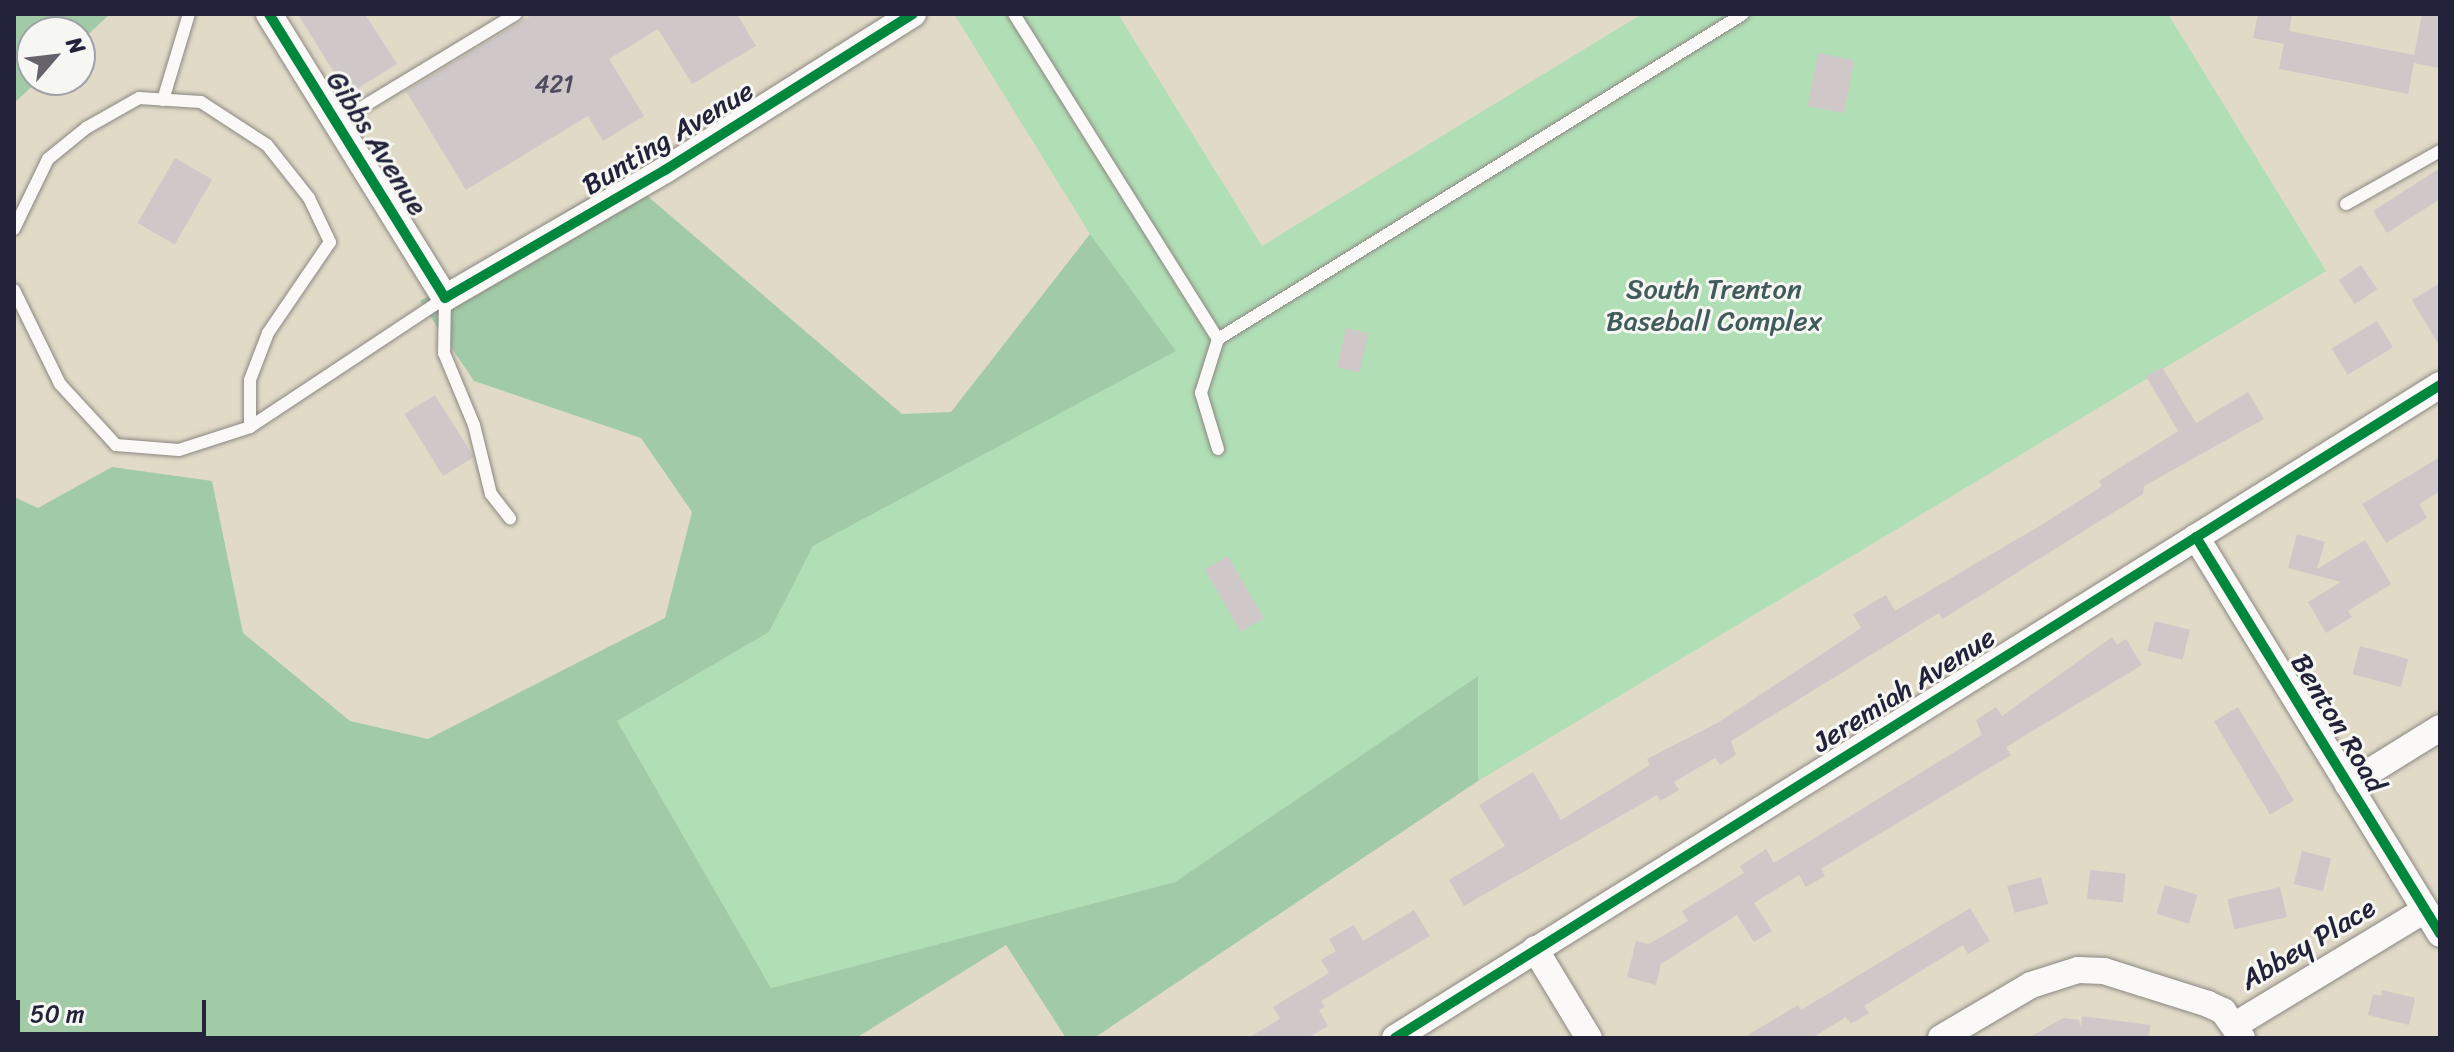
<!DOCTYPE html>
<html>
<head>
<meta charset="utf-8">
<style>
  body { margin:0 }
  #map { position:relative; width:2454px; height:1052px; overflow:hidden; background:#e1dac7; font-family:Sriracha,sans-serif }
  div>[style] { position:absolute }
  .green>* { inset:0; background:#b0deb5 }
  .forest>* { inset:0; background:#a1cba7 }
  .building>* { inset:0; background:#d0c8c8; transform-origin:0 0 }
  .roads { filter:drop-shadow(0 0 2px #8b8782) drop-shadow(0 0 2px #8b8782) }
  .lane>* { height:12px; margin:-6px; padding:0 6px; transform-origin:6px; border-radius:6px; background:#faf9f7 }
  .street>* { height:26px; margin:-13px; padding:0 13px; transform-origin:13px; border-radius:13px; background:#faf9f7 }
  .cycleway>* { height:10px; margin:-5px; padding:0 5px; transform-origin:5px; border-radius:5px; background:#00873e }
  span { translate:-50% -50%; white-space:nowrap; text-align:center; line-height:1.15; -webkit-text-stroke:6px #f6f6f2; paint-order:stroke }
  .number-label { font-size:24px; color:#4e4c5e }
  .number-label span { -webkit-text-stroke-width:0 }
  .street-label { font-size:28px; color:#22223b }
  .park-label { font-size:28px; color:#405b5b }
  .frame { position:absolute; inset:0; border:16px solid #22223b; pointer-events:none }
  .north { position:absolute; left:16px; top:16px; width:80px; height:80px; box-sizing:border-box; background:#f6f6f2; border:2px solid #a1a1a9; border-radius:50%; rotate:62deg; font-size:22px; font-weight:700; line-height:32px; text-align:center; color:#22223b }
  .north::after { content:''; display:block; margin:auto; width:28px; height:36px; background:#65626c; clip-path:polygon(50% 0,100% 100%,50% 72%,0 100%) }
  .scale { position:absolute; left:16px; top:1000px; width:190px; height:36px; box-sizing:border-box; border:4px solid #22223b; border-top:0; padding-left:10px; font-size:24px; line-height:28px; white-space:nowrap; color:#22223b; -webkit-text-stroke:6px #f6f6f2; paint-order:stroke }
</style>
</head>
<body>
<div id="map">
  <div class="green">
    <div style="clip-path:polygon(954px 14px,1118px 14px,1262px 246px,1642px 14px,2168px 14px,2326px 271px,1478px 781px,1478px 676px,1175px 882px,771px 988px,617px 721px,769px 632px,813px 546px,1175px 351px,1090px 234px)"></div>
  </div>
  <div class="forest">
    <div style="clip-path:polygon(14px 14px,110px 14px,80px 42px,80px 32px,32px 32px,32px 80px,39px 80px,14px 103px)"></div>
    <div style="clip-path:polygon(624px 176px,902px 414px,951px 412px,1090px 234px,1176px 351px,813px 546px,769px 632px,617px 721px,771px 988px,1175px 882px,1478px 676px,1478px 781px,1094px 1038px,1066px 1038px,1006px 945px,856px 1038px,14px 1038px,14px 497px,38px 508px,112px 467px,212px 481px,243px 633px,350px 721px,428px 739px,665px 618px,692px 512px,641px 438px,474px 381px,420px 301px)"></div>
  </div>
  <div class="building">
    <div style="clip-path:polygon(298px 14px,365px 14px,397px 64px,353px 91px,347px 80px,341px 84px)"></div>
    <div style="clip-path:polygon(533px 14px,737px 14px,756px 46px,692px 84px,658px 29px,609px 59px,644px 116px,603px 141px,588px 116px,466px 190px,406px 91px)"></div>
    <div style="clip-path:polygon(2258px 14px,2292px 14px,2289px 31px,2414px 55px,2422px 14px,2440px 14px,2440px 68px,2414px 63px,2408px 94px,2279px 69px,2284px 44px,2253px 38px)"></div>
    <div style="left:1818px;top:53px;width:37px;height:54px;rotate:11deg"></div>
    <div style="left:175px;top:158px;width:43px;height:75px;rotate:30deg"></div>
    <div style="clip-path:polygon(2440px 168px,2440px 199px,2387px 233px,2373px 211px)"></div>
    <div style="left:2361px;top:265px;width:29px;height:27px;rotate:56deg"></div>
    <div style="clip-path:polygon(2440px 283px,2440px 347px,2412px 300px)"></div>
    <div style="left:2377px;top:321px;width:31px;height:53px;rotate:59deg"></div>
    <div style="left:1346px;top:328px;width:23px;height:40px;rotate:13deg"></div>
    <div style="clip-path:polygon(2162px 367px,2196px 423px,2248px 392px,2264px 419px,2144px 486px,2143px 494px,1970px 602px,1942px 619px,1939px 613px,1731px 741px,1736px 755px,1720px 765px,1715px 758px,1674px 782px,1679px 790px,1660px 801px,1657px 795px,1464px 906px,1449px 880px,1505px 846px,1479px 805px,1533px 772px,1561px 820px,1650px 765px,1647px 759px,1719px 722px,1861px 628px,1853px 614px,1886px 595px,1895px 611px,2043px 524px,2102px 486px,2099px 481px,2178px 431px,2146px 376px)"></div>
    <div style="left:435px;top:395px;width:73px;height:36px;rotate:58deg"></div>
    <div style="clip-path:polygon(2440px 457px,2440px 491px,2419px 504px,2427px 518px,2386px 543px,2362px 504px)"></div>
    <div style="clip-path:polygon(2297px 534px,2325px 542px,2317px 569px,2365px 540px,2391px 584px,2348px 611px,2352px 617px,2326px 633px,2308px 602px,2341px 582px,2288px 568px)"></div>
    <div style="left:1228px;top:556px;width:72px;height:27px;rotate:60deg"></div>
    <div style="left:2155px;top:621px;width:36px;height:31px;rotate:14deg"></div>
    <div style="clip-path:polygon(2112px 637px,2117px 645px,2126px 639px,2142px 665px,2006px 747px,2011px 755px,1821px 869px,1825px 876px,1806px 887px,1799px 875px,1754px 903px,1772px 931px,1754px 942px,1737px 915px,1661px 964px,1656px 985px,1627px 977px,1636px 941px,1649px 944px,1688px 921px,1682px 911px,1744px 873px,1740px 866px,1766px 849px,1774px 863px,1982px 735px,1976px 720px,1996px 707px,2002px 716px)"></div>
    <div style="left:2360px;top:646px;width:50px;height:29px;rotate:15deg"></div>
    <div style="left:2238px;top:707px;width:109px;height:28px;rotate:59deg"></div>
    <div style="left:2302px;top:851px;width:30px;height:34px;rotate:14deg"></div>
    <div style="left:2090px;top:870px;width:36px;height:29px;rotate:6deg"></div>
    <div style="left:2041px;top:877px;width:28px;height:35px;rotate:75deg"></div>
    <div style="left:2165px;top:885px;width:34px;height:30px;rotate:17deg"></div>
    <div style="left:2280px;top:887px;width:31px;height:54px;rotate:77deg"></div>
    <div style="clip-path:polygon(1970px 908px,1990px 941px,1968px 954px,1963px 945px,1864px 1006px,1869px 1013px,1851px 1024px,1846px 1017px,1812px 1038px,1743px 1038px,1798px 1005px,1801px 1010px)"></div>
    <div style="clip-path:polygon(1414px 910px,1430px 936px,1321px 1001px,1325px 1007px,1319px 1010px,1328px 1026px,1308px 1038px,1248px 1038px,1280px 1019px,1273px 1007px,1329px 973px,1321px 960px,1336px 951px,1329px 939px,1354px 925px,1363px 941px)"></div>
    <div style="clip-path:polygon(2382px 990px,2415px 998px,2409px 1025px,2368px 1015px,2373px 994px,2381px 996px)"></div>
    <div style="clip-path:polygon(2082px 1016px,2150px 1025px,2149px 1038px,2028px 1038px,2063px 1018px,2079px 1020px,2081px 1027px)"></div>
  </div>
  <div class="roads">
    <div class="lane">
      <div style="left:1014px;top:14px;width:384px;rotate:57.9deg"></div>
      <div style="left:163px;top:100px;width:90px;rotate:-73.2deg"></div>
      <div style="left:336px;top:123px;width:210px;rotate:-31.2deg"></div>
      <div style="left:2346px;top:204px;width:108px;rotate:-29.4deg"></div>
      <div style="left:14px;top:229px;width:78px;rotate:-64.1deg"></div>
      <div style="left:48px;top:159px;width:49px;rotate:-39.2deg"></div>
      <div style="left:86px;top:128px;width:61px;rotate:-29.5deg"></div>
      <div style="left:139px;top:98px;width:62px;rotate:3.7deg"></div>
      <div style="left:201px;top:102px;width:79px;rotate:33.1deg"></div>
      <div style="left:267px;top:145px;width:68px;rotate:51.6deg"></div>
      <div style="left:309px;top:198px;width:49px;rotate:64.5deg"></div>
      <div style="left:330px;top:242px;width:110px;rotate:124.3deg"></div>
      <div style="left:268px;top:333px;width:50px;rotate:111deg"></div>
      <div style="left:250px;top:380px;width:47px;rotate:90deg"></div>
      <div style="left:14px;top:290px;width:105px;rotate:63.9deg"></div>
      <div style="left:60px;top:384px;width:83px;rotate:47.4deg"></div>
      <div style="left:116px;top:445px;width:63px;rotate:4.5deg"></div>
      <div style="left:179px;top:450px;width:75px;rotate:-17.9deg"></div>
      <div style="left:250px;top:427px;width:234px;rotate:-33.5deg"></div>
      <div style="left:445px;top:298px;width:55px;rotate:91deg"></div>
      <div style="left:444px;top:353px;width:78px;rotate:67.4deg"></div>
      <div style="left:474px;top:425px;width:71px;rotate:76.2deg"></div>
      <div style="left:491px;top:494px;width:31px;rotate:52deg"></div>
      <div style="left:1218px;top:449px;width:59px;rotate:-106.9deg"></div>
      <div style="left:1201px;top:393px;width:57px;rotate:-72.5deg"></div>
      <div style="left:1218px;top:339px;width:617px;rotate:-31.76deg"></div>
    </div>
    <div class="street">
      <div style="left:269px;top:14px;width:334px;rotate:58.2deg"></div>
      <div style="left:445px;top:298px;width:255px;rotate:-30.2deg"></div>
      <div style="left:665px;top:170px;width:293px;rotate:-32.2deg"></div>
      <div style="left:2196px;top:537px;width:466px;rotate:58.4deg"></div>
      <div style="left:2348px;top:785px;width:108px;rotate:-31.8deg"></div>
      <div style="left:1535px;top:949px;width:104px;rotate:58.8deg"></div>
      <div style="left:2235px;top:1025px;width:222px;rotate:-31.2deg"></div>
      <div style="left:1395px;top:1038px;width:1232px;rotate:-32deg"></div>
      <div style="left:1941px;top:1038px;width:104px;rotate:-30.5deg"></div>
      <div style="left:2031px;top:985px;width:49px;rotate:-17.7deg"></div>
      <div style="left:2078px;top:970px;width:26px;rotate:2deg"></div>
      <div style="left:2104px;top:971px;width:109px;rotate:17.6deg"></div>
      <div style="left:2208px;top:1004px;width:17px;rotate:25deg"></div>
      <div style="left:2223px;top:1011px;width:33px;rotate:55deg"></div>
    </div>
  </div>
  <div class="cycleway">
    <div style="left:269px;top:14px;width:334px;rotate:58.2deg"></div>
    <div style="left:445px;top:298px;width:255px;rotate:-30.2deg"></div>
    <div style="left:665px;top:170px;width:293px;rotate:-32.2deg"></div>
    <div style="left:2196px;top:537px;width:466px;rotate:58.4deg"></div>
    <div style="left:1395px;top:1038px;width:1232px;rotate:-32deg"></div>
  </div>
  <div class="number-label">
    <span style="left:554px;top:85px">421</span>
  </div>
  <div class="street-label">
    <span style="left:668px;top:138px;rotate:-31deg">Bunting Avenue</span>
    <span style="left:377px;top:143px;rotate:58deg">Gibbs Avenue</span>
    <span style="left:1904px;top:690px;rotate:-32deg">Jeremiah Avenue</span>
    <span style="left:2338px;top:723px;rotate:59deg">Benton Road</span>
    <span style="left:2308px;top:944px;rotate:-31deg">Abbey Place</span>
  </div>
  <div class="park-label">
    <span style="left:1714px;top:305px">South Trenton<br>Baseball Complex</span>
  </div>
  <div class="frame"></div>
  <div class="north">N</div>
  <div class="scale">50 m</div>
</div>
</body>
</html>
